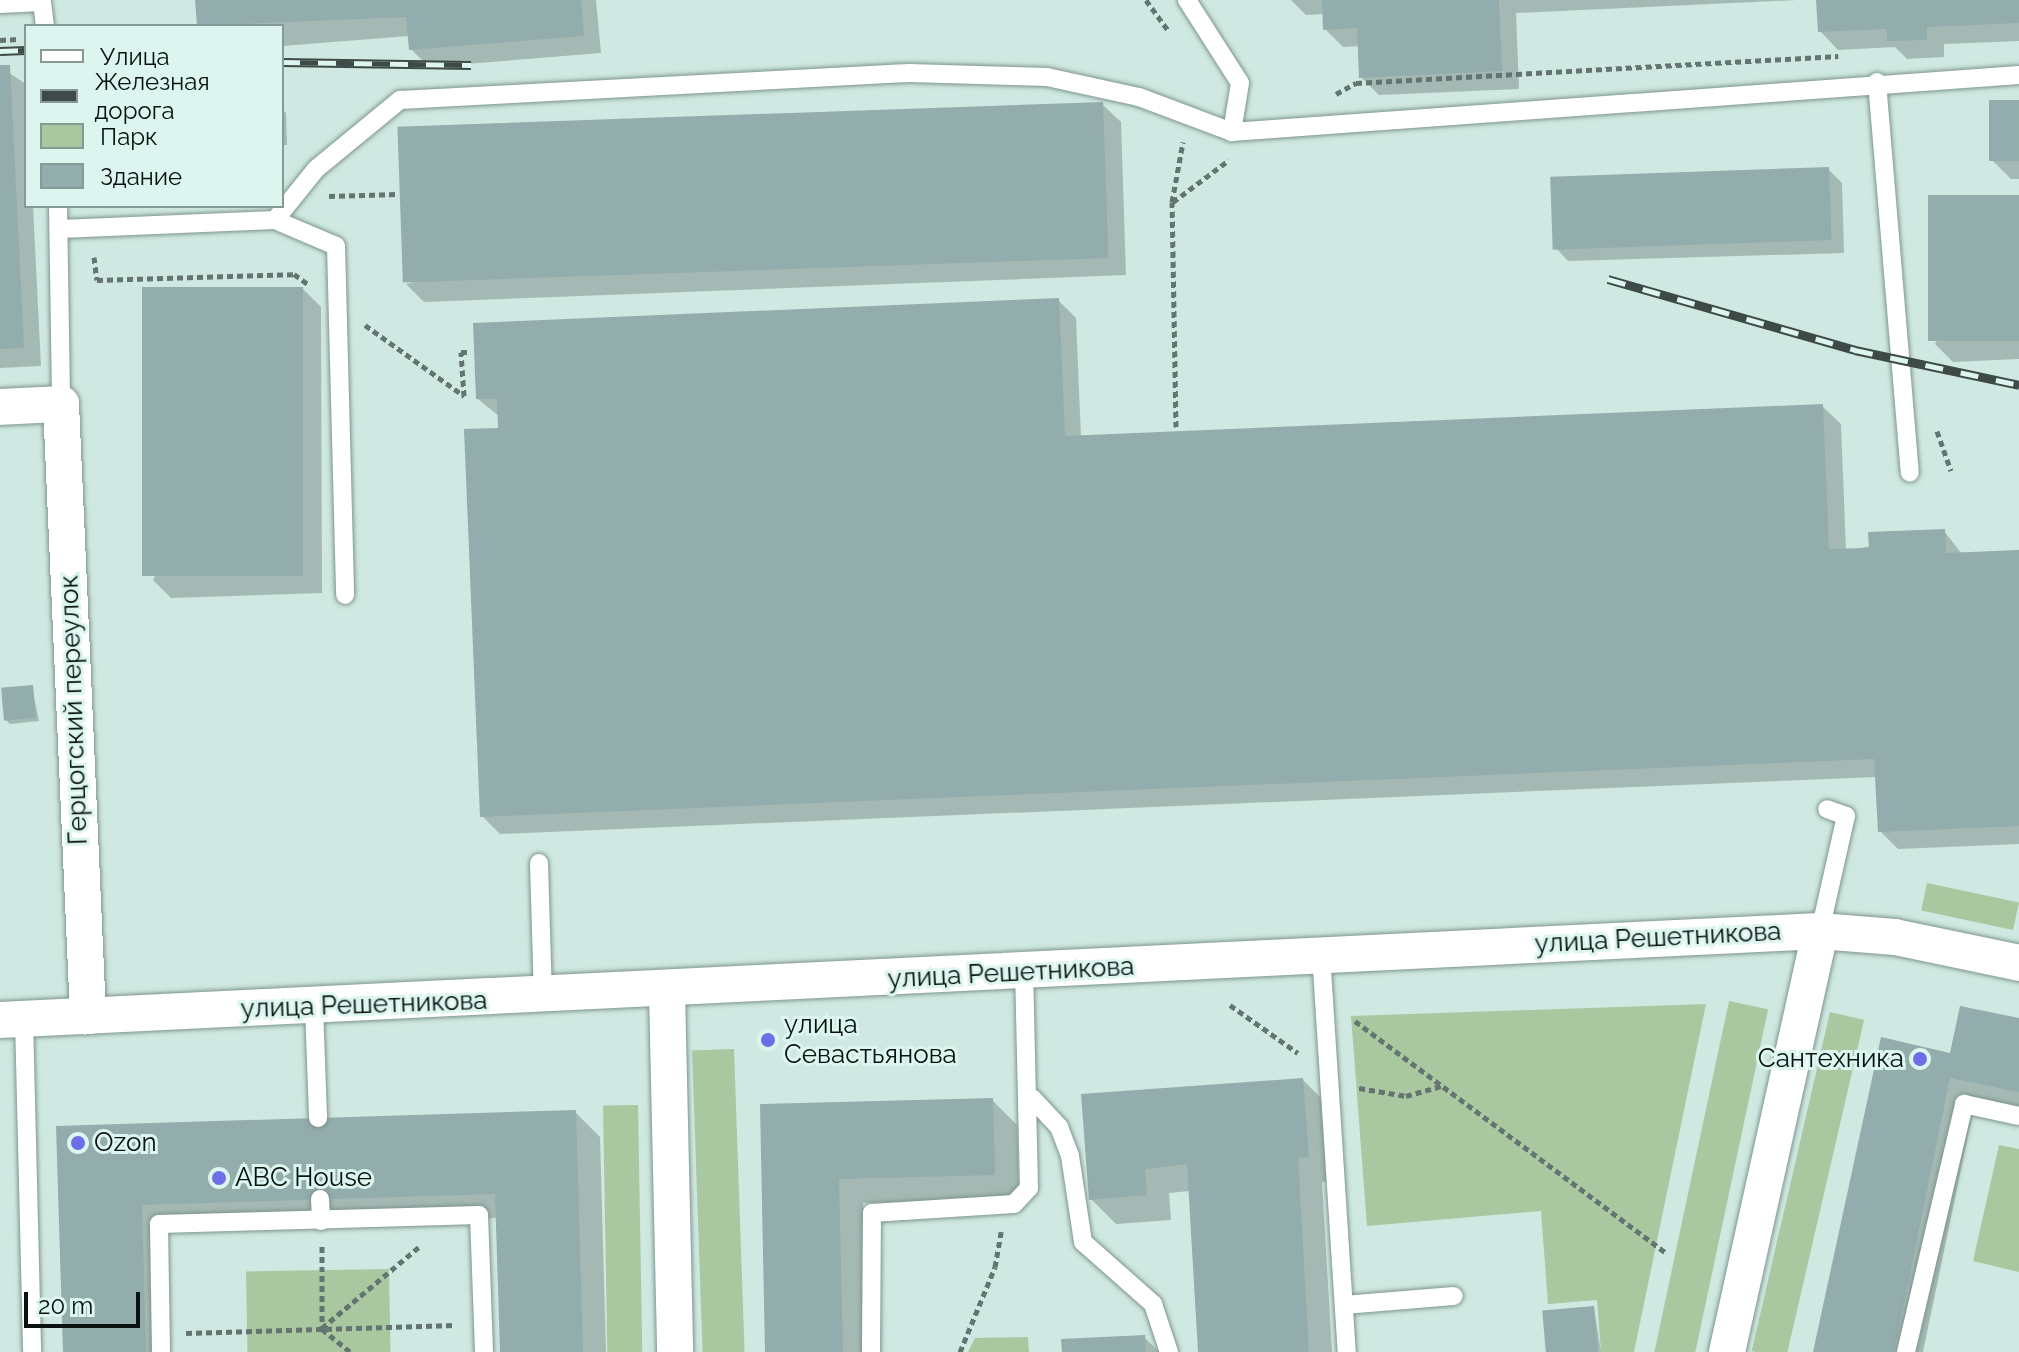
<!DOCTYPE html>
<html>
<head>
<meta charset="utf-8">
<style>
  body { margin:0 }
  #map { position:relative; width:2019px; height:1352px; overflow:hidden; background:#cfe8e1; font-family:Raleway,sans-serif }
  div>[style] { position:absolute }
  .green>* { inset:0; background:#aac8a0; transform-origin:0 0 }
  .shadow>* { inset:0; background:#0003 }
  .building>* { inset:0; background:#93acac; transform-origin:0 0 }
  .path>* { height:5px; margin-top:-2.5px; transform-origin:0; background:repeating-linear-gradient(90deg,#647470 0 6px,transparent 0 10px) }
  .roads { filter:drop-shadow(0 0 2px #7e958f) drop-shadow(0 0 2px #7e958f) }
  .lane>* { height:18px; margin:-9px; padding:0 9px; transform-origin:9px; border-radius:9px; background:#fff }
  .street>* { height:36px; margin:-18px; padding:0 18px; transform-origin:18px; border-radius:18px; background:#fff }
  .rail>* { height:9px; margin-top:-4.5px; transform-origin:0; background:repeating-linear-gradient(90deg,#dcf5ef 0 18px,#3d4a47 0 36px); box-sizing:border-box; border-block:2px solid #3d4a47 }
  .dots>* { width:22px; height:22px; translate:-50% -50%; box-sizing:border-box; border:4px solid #dcf5ef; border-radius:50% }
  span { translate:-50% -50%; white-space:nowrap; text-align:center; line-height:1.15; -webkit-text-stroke:6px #dcf5ef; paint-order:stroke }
  .street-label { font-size:26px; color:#091210 }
  .poi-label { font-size:26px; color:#091210 }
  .left { translate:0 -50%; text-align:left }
  .right { translate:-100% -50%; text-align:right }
  .legend { position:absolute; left:24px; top:24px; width:260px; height:184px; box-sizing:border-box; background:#dcf5ef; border:2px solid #889a96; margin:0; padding:10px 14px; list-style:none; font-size:24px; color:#091210 }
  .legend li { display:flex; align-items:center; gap:16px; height:40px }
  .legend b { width:40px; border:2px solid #889a96 }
  .scale { position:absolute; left:24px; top:1292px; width:116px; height:36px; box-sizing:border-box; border:4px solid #091210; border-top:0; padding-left:10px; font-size:24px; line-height:28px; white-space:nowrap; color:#091210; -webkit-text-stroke:6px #dcf5ef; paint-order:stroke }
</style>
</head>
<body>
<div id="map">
  <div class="green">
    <div style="left:1927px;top:883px;width:94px;height:28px;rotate:12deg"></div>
    <div style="left:1729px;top:1001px;width:40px;height:359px;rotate:12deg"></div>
    <div style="clip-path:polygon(1706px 1004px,1634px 1352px,1601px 1352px,1597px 1300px,1548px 1304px,1541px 1211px,1367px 1226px,1351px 1016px)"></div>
    <div style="left:1830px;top:1012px;width:35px;height:348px;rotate:13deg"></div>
    <div style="left:734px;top:1049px;width:303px;height:42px;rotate:88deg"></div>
    <div style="left:638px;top:1105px;width:247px;height:35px;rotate:89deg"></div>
    <div style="clip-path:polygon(1999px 1145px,2019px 1149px,2019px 1272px,1973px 1261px)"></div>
    <div style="left:389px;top:1269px;width:83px;height:143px;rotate:89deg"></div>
    <div style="clip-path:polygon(1028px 1337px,1029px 1352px,968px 1352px,975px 1338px)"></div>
  </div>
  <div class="shadow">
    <div style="clip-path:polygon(197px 0,596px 0,601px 53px,429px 67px,411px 49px,409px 36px,282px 46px,282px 26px,199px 26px)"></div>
    <div style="clip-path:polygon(1291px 0,1797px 0,1516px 13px,1519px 89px,1379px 95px,1361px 77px,1359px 46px,1343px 47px,1325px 29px,1325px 14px,1306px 15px)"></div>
    <div style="clip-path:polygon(1818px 0,2019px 0,2019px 41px,1944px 44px,1944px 57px,1907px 59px,1895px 47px,1838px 50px,1820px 31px)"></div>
    <div style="clip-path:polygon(0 67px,26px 84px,26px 206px,33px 206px,41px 366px,0 368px)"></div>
    <div style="clip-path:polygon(2019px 102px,2019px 179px,2011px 179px,1993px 161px)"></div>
    <div style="clip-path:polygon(1102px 104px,1121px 122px,1126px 275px,424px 302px,406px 284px)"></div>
    <div style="clip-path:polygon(282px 109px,286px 113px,287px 145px,282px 145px)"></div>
    <div style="clip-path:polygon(1828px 169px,1842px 183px,1844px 253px,1568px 261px,1555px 247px)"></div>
    <div style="clip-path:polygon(2019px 197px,2019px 359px,1953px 362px,1935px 344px)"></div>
    <div style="clip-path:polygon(303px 289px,321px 307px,322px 593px,171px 598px,153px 580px)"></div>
    <div style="clip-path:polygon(1058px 300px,1076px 318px,1081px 437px,1822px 406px,1841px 424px,1846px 551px,1944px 531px,1962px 554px,2019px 552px,2019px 844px,1898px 849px,1880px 831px,1877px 777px,500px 834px,482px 816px,500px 430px,500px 417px,478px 399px)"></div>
    <div style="clip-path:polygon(32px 687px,39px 721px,10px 724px,6px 720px)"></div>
    <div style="clip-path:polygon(2019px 1020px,2019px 1111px,1975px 1102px,1923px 1352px,1815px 1352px,1952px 1055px)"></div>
    <div style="clip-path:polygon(1303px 1080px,1328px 1105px,1333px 1181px,1322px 1182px,1332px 1352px,1200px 1352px,1190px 1191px,1169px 1193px,1171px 1220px,1116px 1224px,1091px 1199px)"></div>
    <div style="clip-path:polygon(992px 1100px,1017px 1125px,1019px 1199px,863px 1203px,866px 1352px,767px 1352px,762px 1106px)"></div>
    <div style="clip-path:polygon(575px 1112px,600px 1137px,606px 1352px,502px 1352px,498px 1218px,166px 1229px,169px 1352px,65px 1352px,58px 1128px)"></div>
    <div style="clip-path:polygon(1594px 1308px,1601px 1352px,1547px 1352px)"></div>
    <div style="clip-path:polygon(1144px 1337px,1159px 1352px,1064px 1352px)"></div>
  </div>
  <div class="building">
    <div style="clip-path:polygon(195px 0,581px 0,584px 36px,409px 50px,406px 17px,197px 26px)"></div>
    <div style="clip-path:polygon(1322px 0,1499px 0,1502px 71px,1359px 78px,1357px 28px,1323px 30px)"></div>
    <div style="clip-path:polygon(1816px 0,2019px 0,2019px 23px,1927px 27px,1927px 40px,1887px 41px,1887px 29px,1818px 32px)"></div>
    <div style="clip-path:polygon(0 65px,10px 65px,24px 348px,0 349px)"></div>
    <div style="left:2019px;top:100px;width:61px;height:30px;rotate:90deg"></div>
    <div style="left:1103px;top:102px;width:156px;height:706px;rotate:88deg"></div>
    <div style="left:1829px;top:167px;width:73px;height:279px;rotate:88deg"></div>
    <div style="left:2019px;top:195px;width:146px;height:91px;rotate:90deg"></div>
    <div style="left:303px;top:287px;width:289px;height:161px;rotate:90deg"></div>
    <div style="clip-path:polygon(1059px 298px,1065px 436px,1823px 404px,1829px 549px,1869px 548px,1868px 532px,1945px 529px,1946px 553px,2019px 550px,2019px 826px,1878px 832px,1874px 759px,480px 817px,464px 429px,498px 428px,497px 399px,476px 399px,473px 323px)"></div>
    <div style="left:33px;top:685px;width:33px;height:32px;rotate:85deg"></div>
    <div style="clip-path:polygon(1960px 1006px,2019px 1018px,2019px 1092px,1950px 1078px,1894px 1352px,1813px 1352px,1881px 1037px,1950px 1053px)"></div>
    <div style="clip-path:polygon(1303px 1078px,1309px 1157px,1298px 1158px,1309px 1352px,1198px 1352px,1187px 1164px,1145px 1169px,1147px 1195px,1089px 1200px,1081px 1094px)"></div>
    <div style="clip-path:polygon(993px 1098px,995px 1175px,839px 1179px,843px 1352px,765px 1352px,760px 1104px)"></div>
    <div style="clip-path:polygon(576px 1110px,583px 1352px,500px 1352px,495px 1194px,142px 1205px,146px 1352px,63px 1352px,56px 1126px)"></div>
    <div style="left:1594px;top:1306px;width:46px;height:52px;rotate:85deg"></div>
    <div style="clip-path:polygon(1145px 1335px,1146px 1352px,1062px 1352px,1061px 1339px)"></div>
  </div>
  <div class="path">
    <div style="left:1146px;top:0;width:39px;rotate:54deg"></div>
    <div style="left:0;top:40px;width:19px;rotate:-3deg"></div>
    <div style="left:1336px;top:94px;width:23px;rotate:-29deg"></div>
    <div style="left:1356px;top:83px;width:483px;rotate:-3.2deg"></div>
    <div style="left:329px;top:196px;width:69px;rotate:-1.7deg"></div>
    <div style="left:1173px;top:202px;width:70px;rotate:-36.9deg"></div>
    <div style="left:94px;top:257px;width:23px;rotate:83deg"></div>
    <div style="left:97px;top:280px;width:197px;rotate:-1.7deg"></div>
    <div style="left:294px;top:274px;width:17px;rotate:36deg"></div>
    <div style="left:365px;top:325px;width:122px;rotate:35.6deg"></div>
    <div style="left:464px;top:396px;width:44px;rotate:-93.9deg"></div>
    <div style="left:461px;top:352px;width:10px"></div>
    <div style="left:1176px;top:427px;width:225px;rotate:-91deg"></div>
    <div style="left:1172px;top:202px;width:61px;rotate:-79.6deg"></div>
    <div style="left:1937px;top:431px;width:42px;rotate:70.7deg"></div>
    <div style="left:1230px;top:1005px;width:83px;rotate:35.2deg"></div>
    <div style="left:1355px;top:1021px;width:387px;rotate:36.7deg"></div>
    <div style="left:1359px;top:1088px;width:48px;rotate:9.7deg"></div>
    <div style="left:1406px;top:1096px;width:37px;rotate:-16deg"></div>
    <div style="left:322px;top:1246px;width:82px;rotate:90deg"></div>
    <div style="left:322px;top:1328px;width:126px;rotate:-39.9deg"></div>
    <div style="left:322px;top:1329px;width:36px;rotate:39deg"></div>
    <div style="left:186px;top:1333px;width:270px;rotate:-1.7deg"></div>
    <div style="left:960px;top:1352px;width:92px;rotate:-67.6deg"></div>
    <div style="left:995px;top:1267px;width:36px;rotate:-80deg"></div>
  </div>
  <div class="roads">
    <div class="lane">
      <div style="left:1187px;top:0;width:98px;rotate:57.4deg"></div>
      <div style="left:1240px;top:83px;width:50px;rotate:99.3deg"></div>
      <div style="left:0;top:4px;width:42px;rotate:-2.7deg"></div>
      <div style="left:42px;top:2px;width:24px;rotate:83deg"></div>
      <div style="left:1877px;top:82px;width:392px;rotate:85.2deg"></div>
      <div style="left:58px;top:206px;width:198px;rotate:89.1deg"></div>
      <div style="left:275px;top:220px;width:65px;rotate:-51.2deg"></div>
      <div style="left:316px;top:169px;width:109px;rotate:-39.4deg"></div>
      <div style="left:400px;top:100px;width:510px;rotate:-3.04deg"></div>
      <div style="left:909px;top:73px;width:138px;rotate:1.7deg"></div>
      <div style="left:1047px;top:77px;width:94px;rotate:12.3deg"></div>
      <div style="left:1139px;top:97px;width:99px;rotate:20.6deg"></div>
      <div style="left:1232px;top:132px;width:789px;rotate:-4.14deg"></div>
      <div style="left:60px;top:229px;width:215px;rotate:-2.4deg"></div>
      <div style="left:275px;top:220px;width:66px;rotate:23.1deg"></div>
      <div style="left:336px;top:246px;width:349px;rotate:88.5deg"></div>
      <div style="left:539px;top:863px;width:135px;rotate:88.3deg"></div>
      <div style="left:1820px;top:931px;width:118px;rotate:-77.3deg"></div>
      <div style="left:1846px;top:816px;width:20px;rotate:-160deg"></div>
      <div style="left:1321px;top:954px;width:399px;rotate:86.3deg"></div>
      <div style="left:314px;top:1007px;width:111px;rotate:87.9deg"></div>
      <div style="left:24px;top:1019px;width:333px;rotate:88.6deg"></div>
      <div style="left:1032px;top:1098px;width:40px;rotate:47deg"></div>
      <div style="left:1059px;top:1127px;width:31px;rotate:69deg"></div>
      <div style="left:1070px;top:1156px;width:87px;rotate:81.4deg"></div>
      <div style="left:1083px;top:1242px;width:94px;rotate:41.5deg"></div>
      <div style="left:1153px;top:1304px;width:51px;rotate:71.6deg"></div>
      <div style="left:320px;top:1199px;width:22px;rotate:87deg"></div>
      <div style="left:1344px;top:1305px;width:110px;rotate:-4.7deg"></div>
      <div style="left:161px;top:1352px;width:128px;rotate:-90.9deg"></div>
      <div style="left:159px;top:1224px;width:320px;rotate:-1.6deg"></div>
      <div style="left:479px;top:1215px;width:137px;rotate:87.9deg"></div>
      <div style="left:871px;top:1352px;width:139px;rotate:-89.6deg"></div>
      <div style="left:872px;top:1213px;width:142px;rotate:-3.6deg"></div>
      <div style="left:1014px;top:1204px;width:22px;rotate:-47deg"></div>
      <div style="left:1029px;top:1188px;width:216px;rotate:-91.3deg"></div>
      <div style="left:1906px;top:1352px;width:255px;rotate:-76.8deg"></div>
      <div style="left:1964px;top:1104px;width:56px;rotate:12.3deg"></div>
    </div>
    <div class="street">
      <div style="left:0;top:407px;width:61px;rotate:-2.8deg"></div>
      <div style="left:61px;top:404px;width:613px;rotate:87.47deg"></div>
      <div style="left:667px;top:992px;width:360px;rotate:88.7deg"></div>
      <div style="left:0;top:1020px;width:1822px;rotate:-2.8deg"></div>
      <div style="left:1820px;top:931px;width:75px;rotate:4.6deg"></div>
      <div style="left:1895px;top:937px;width:127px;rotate:11.8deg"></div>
      <div style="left:1727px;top:1352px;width:431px;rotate:-77.5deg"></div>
    </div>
  </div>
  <div class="rail">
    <div style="left:0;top:51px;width:26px;rotate:-2deg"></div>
    <div style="left:282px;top:62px;width:189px;rotate:0.9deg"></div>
    <div style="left:1608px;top:279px;width:257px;rotate:16deg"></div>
    <div style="left:1855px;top:350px;width:168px;rotate:12deg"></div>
  </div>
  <div class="dots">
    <div style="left:768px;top:1040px;background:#6d6ee8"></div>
    <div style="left:1920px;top:1059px;background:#6d6ee8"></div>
    <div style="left:78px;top:1143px;background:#6d6ee8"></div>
    <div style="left:219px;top:1178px;background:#6d6ee8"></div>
  </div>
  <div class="street-label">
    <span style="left:74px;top:710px;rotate:-92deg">Герцогский переулок</span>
    <span style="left:1658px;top:938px;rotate:-3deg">улица Решетникова</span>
    <span style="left:1011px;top:973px;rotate:-3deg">улица Решетникова</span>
    <span style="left:364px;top:1005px;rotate:-2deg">улица Решетникова</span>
  </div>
  <div class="poi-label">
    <span class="left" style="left:784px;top:1040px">улица<br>Севастьянова</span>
    <span class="right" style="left:1904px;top:1059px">Сантехника</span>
    <span class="left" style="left:94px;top:1143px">Ozon</span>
    <span class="left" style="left:235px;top:1178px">ABC House</span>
  </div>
  <ul class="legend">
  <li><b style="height:10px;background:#fff"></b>Улица</li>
  <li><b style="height:10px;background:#3d4a47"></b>Железная дорога</li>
  <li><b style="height:22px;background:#aac8a0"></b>Парк</li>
  <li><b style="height:22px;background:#93acac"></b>Здание</li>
  </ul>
  <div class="scale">20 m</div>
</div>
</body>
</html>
